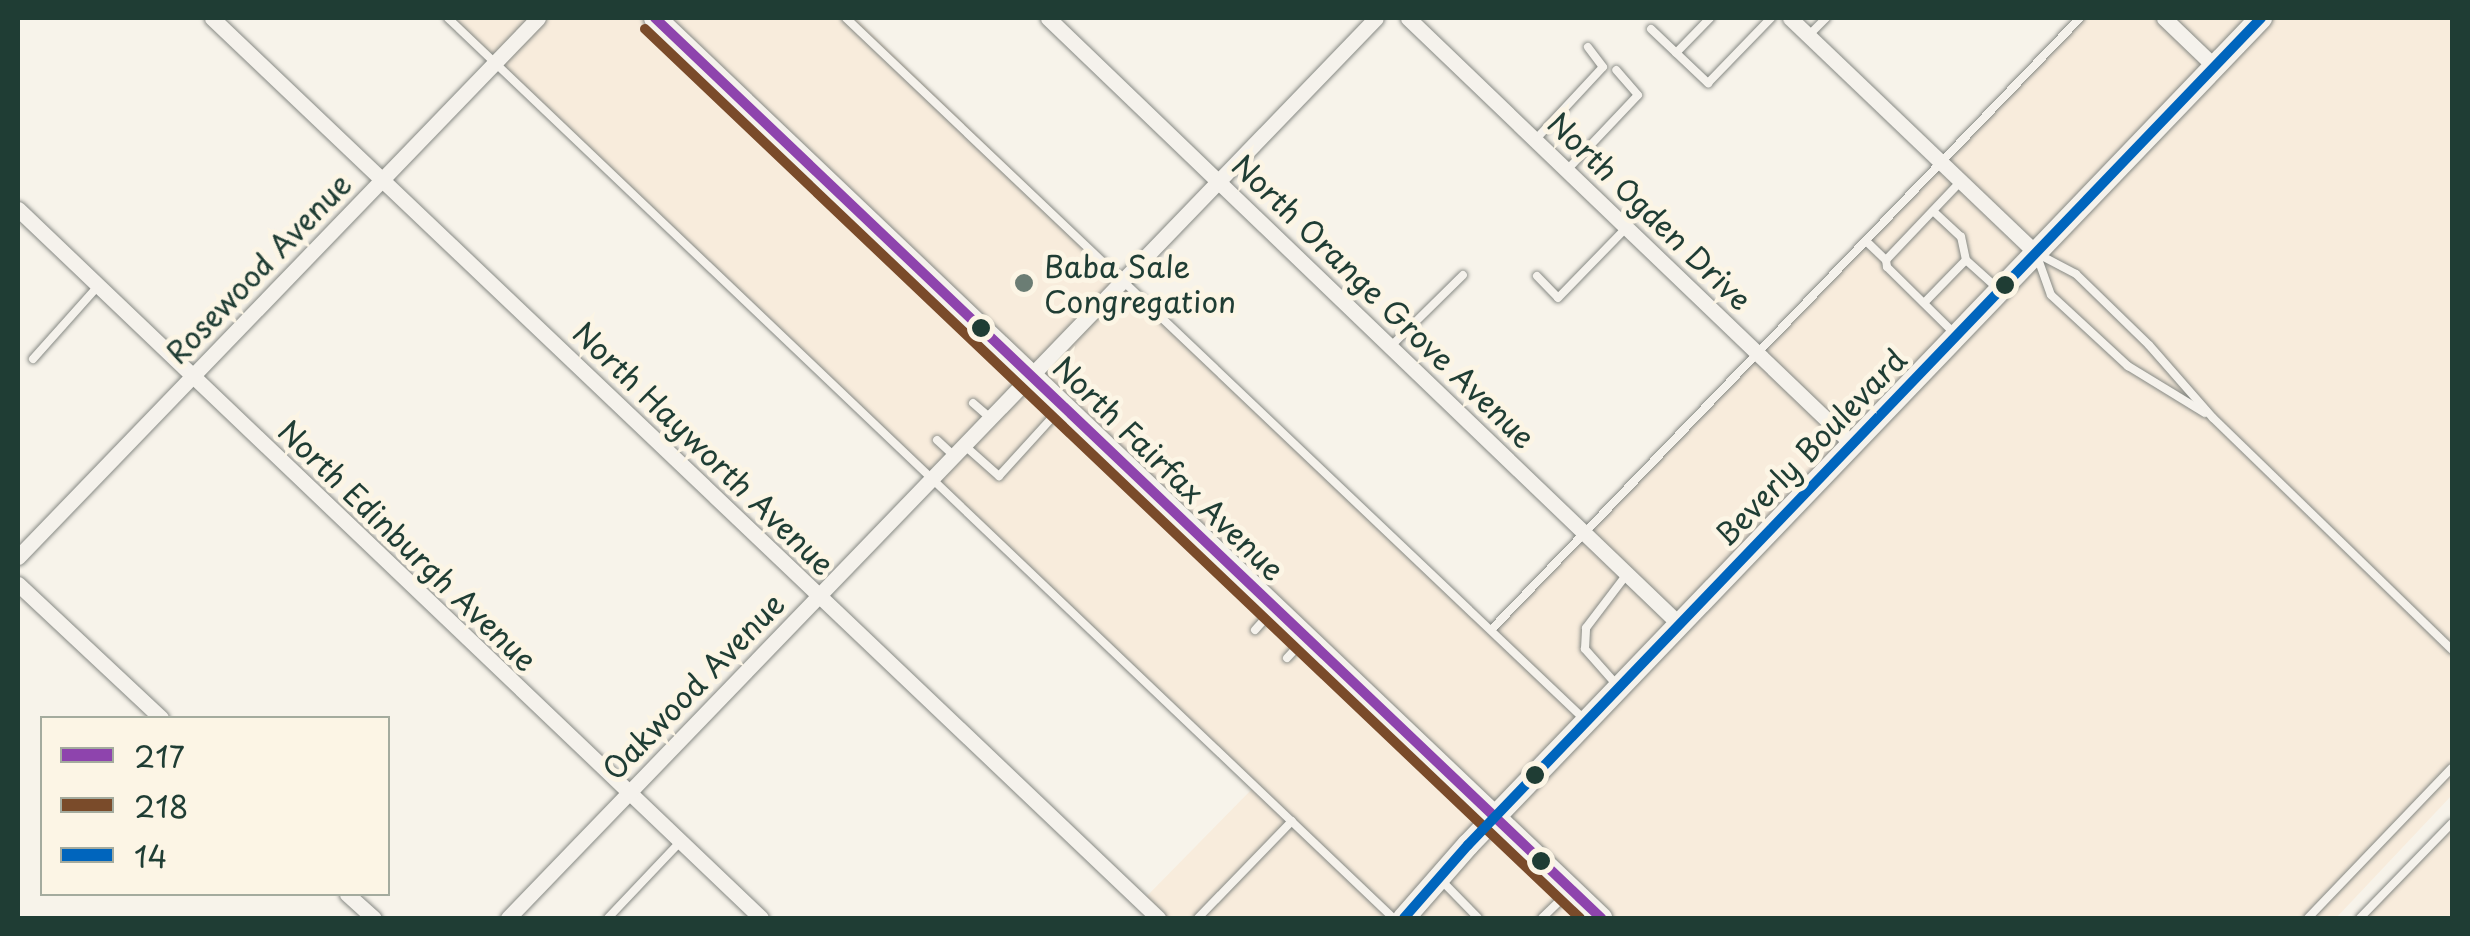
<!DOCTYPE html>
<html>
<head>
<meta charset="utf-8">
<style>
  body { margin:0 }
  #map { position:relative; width:2470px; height:936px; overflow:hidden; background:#f7f3ea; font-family:"Playpen Sans",sans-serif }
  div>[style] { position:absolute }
  .built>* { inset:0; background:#f8ecdc }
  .roads { filter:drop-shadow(0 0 2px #868984) drop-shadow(0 0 2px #868984) }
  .lane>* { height:8px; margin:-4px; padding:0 4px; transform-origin:4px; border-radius:4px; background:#f5f2ec }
  .street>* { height:15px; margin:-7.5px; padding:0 7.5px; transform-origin:7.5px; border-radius:7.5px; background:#f5f2ec }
  .secondary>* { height:22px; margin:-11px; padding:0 11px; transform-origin:11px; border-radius:11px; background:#f5f2ec }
  .bus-1>* { height:10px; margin:-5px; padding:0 5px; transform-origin:5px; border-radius:5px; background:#8e44ad }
  .bus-2>* { height:10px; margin:-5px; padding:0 5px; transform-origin:5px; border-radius:5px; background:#7a4b2a }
  .bus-3>* { height:10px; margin:-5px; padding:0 5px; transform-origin:5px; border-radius:5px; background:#0065bd }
  .dots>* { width:28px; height:28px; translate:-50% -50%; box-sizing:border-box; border:5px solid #fcf5e5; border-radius:50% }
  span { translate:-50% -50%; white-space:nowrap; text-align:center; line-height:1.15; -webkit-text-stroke:10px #fcf5e5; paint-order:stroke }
  .street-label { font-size:30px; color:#1f3d34 }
  .poi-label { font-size:30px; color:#1f3d34 }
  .left { translate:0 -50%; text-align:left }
  .frame { position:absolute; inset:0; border:20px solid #1f3d34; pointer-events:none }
  .legend { position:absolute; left:40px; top:716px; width:350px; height:180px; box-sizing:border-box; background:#fcf5e5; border:2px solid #a4ab9e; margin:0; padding:12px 18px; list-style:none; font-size:30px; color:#1f3d34 }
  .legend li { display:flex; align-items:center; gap:20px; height:50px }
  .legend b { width:50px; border:2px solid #a4ab9e }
</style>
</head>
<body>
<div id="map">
  <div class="built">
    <div style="clip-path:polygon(445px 18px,856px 18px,1491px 632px,2077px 18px,2452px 18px,2452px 795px,2336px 918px,1163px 918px,1143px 900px,1252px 789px)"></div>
    <div style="clip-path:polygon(2452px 823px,2452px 918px,2360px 918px)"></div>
  </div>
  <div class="roads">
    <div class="lane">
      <div style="left:448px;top:18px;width:1305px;rotate:43.6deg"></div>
      <div style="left:846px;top:18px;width:1021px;rotate:43.53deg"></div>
      <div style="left:1651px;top:29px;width:79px;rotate:43.5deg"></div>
      <div style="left:1708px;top:83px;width:91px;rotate:-45.9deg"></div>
      <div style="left:1809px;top:35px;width:24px;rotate:-45deg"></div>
      <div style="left:1676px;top:53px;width:49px;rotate:-45.8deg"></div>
      <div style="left:1536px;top:139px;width:98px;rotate:-47.1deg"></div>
      <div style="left:1603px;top:67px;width:25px;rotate:-127deg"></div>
      <div style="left:1567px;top:170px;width:103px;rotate:-46.6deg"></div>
      <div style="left:1638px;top:95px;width:33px;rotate:-131deg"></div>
      <div style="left:1866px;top:241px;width:28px;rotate:44deg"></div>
      <div style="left:2038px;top:254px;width:43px;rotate:27.8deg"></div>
      <div style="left:2076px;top:274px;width:102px;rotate:44.2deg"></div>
      <div style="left:2149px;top:345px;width:97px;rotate:48.8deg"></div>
      <div style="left:2213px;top:418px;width:333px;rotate:44.1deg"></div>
      <div style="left:2037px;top:256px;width:41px;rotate:70.3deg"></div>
      <div style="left:2051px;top:295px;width:105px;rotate:42.7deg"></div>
      <div style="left:2128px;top:366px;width:90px;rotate:31.4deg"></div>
      <div style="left:1966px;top:260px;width:40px;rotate:42deg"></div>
      <div style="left:1537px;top:276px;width:30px;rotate:46deg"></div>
      <div style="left:1558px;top:298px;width:99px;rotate:-45.8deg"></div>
      <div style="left:1924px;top:303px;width:60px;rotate:-45.7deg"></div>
      <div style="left:1966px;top:260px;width:24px;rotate:-102deg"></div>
      <div style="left:1961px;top:237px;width:38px;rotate:-137deg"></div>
      <div style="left:1954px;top:333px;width:94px;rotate:-135.4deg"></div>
      <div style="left:1887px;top:267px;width:7px;rotate:-98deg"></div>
      <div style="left:1886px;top:260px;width:109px;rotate:-46.5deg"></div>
      <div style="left:1391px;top:346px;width:101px;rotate:-44.6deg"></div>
      <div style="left:33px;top:359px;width:98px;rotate:-48.3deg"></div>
      <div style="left:973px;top:403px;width:20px;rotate:41deg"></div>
      <div style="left:937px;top:440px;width:23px;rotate:43deg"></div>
      <div style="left:964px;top:445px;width:47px;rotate:41.5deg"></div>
      <div style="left:999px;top:476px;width:89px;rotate:-47.7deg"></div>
      <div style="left:1255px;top:630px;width:27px;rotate:-48deg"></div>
      <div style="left:1491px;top:630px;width:849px;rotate:-46.1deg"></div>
      <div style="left:1287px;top:658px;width:25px;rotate:-47deg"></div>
      <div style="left:1616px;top:684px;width:47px;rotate:-131.5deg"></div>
      <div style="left:1585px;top:649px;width:21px;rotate:-87deg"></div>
      <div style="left:1586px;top:628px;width:68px;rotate:-52.8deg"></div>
      <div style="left:1440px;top:879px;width:54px;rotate:45.7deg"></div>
      <div style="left:608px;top:918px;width:105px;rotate:-46.5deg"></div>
      <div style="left:1198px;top:918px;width:135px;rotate:-45.9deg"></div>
      <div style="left:1542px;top:918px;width:36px;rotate:-44deg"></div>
      <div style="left:2308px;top:918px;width:208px;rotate:-46.2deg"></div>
      <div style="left:2360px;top:918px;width:132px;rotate:-45.9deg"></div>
    </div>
    <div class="street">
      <div style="left:212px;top:18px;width:1306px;rotate:43.57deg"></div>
      <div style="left:1048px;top:18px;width:876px;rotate:43.84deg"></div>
      <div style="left:1408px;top:18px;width:617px;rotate:43.82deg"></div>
      <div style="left:1790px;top:18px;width:339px;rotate:43.7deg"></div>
      <div style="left:2164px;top:18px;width:69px;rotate:43.8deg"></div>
      <div style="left:18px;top:209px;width:1027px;rotate:43.66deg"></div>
      <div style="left:18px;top:557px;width:749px;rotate:-46.03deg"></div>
      <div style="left:18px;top:584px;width:196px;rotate:43.1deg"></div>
      <div style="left:347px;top:894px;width:36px;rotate:42deg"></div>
      <div style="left:508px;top:918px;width:1250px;rotate:-46.04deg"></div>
    </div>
    <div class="secondary">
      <div style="left:655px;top:18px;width:1306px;rotate:43.57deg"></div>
      <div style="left:1404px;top:918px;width:97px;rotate:-48.8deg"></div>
      <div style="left:1468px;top:845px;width:1146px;rotate:-46.2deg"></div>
    </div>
  </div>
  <div class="bus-1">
    <div style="left:655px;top:18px;width:1306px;rotate:43.57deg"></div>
  </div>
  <div class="bus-2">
    <div style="left:645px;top:29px;width:1290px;rotate:43.56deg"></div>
  </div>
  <div class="bus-3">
    <div style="left:1404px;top:918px;width:97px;rotate:-48.8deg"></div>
    <div style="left:1468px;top:845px;width:1146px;rotate:-46.2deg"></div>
  </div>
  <div class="dots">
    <div style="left:1024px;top:283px;background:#6b7d74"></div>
    <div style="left:2005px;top:285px;background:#1f3d34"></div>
    <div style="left:981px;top:328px;background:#1f3d34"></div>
    <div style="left:1535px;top:775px;background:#1f3d34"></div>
    <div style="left:1541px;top:861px;background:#1f3d34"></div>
  </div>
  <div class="street-label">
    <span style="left:1650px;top:211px;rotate:44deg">North Ogden Drive</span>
    <span style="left:258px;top:268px;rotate:-46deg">Rosewood Avenue</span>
    <span style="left:1384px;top:301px;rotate:44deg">North Orange Grove Avenue</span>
    <span style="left:1810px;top:447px;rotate:-46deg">Beverly Boulevard</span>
    <span style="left:704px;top:448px;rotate:44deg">North Hayworth Avenue</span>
    <span style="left:1169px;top:468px;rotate:44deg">North Fairfax Avenue</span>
    <span style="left:408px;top:545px;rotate:44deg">North Edinburgh Avenue</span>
    <span style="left:693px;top:686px;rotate:-46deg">Oakwood Avenue</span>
  </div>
  <div class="poi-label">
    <span class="left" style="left:1044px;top:283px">Baba Sale<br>Congregation</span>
  </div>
  <div class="frame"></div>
  <ul class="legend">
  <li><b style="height:12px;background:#8e44ad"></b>217</li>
  <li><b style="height:12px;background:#7a4b2a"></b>218</li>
  <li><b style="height:12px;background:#0065bd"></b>14</li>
  </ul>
</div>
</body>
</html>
